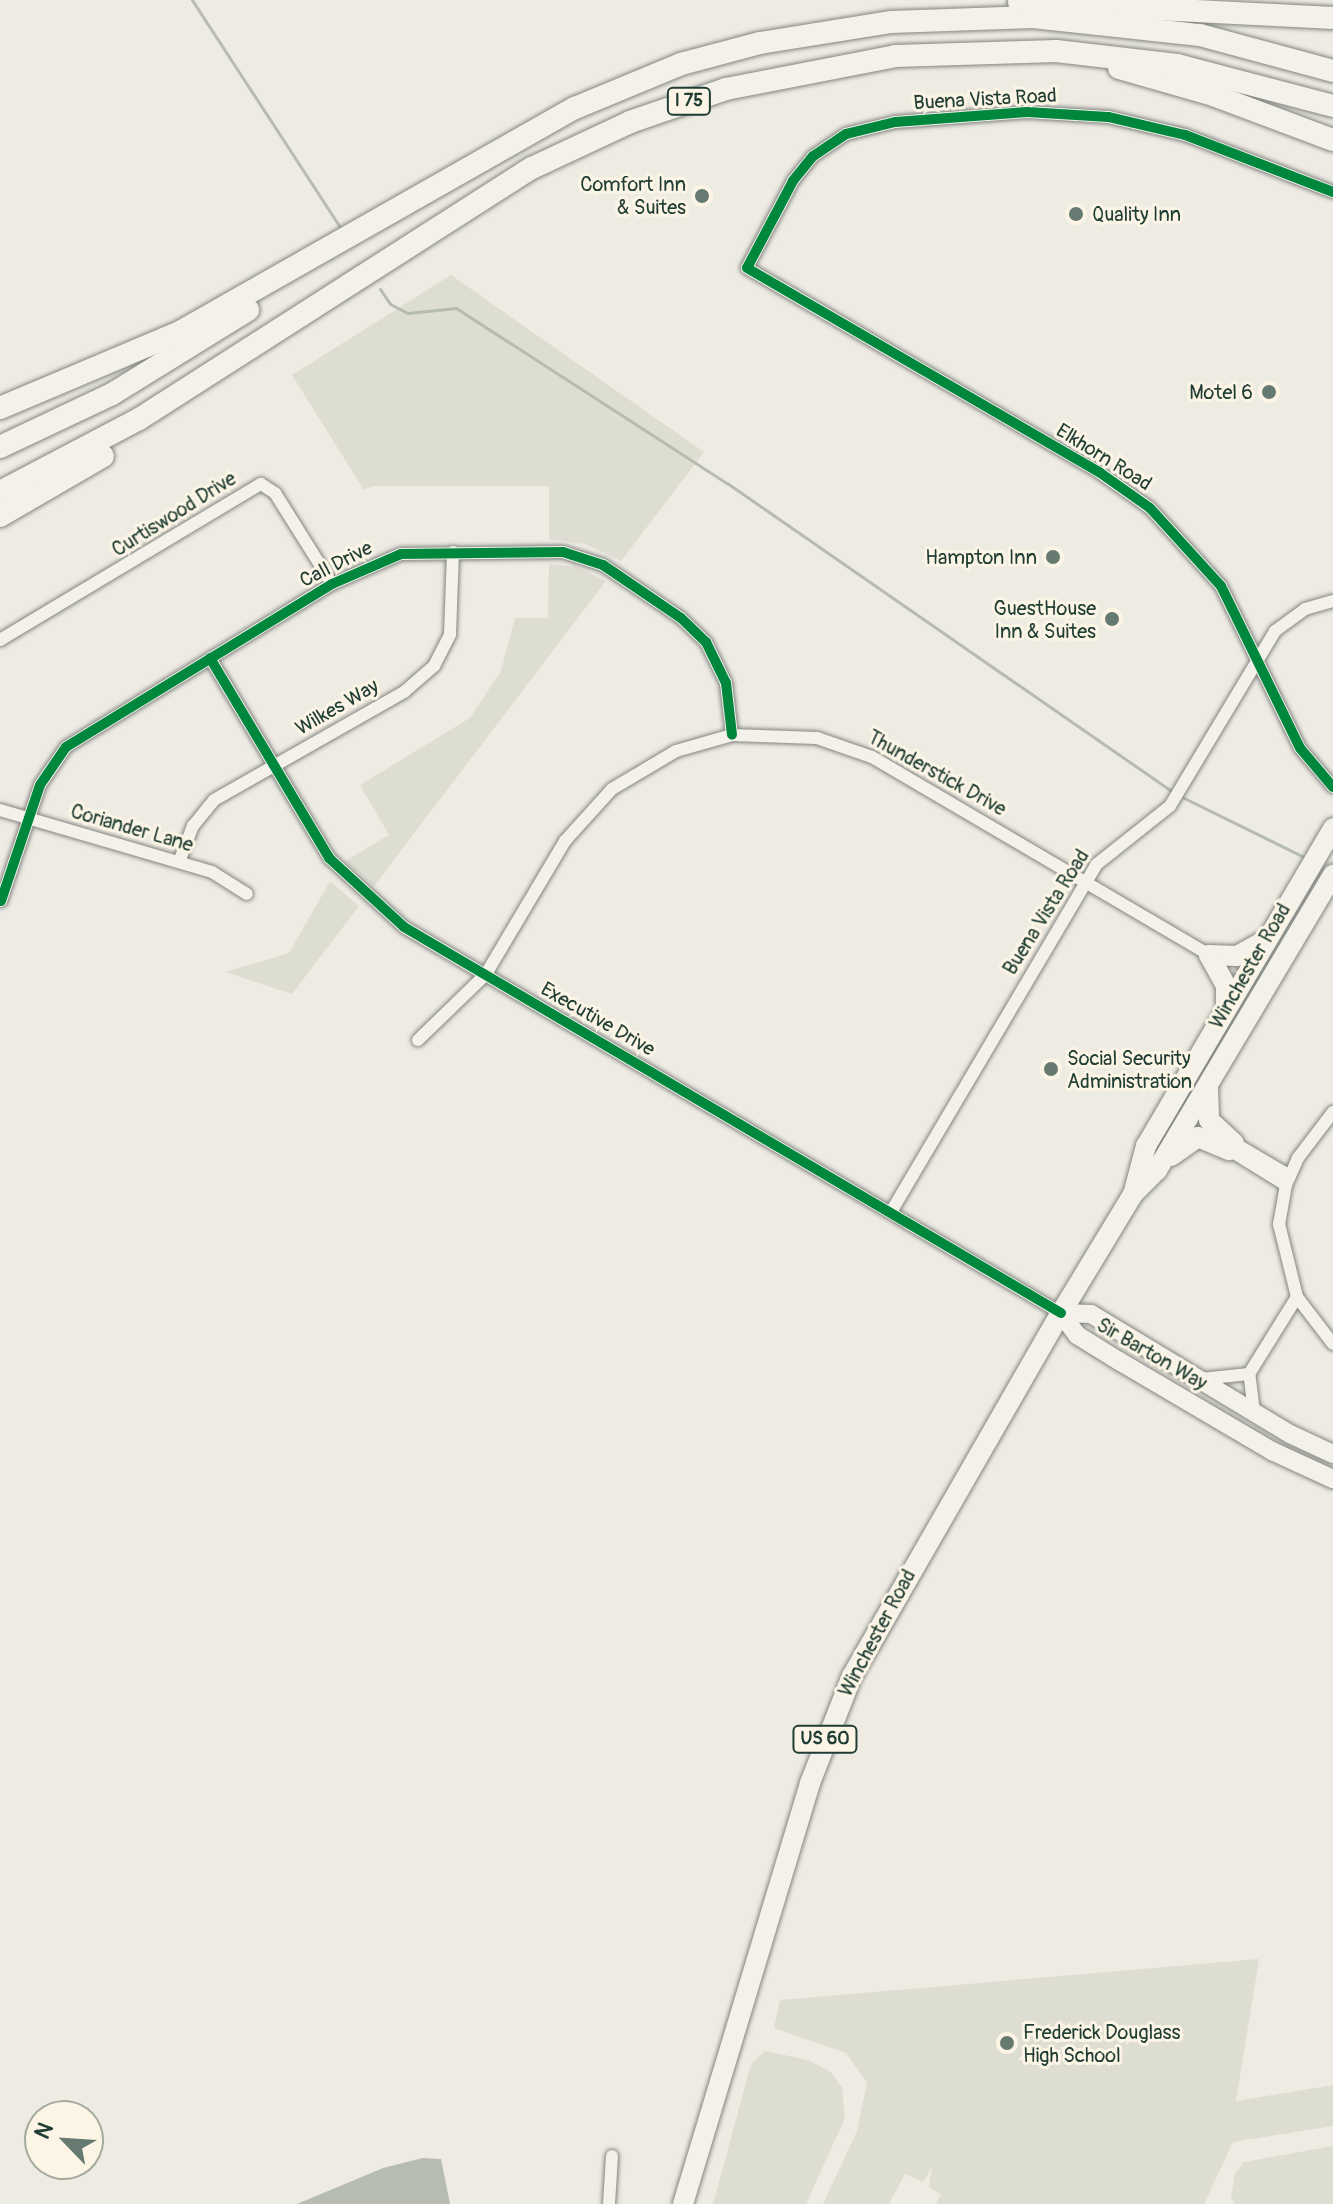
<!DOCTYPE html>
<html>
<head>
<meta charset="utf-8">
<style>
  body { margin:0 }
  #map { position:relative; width:1333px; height:2204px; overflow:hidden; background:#eeebe3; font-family:Pangolin,sans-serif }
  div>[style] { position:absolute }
  .green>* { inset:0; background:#deddd1 }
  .water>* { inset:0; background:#b7bcb1 }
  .stream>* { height:3px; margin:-1.5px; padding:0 1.5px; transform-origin:1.5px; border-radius:1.5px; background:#b7bcb1 }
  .roads { filter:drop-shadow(0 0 2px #828681) drop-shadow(0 0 2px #828681) }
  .minor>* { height:12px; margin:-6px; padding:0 6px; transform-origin:6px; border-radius:6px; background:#f4f1eb }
  .secondary>* { height:18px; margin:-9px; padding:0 9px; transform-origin:9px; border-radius:9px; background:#f4f1eb }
  .trunk>* { height:20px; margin:-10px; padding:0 10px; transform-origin:10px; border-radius:10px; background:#f4f1eb }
  .motorway>* { height:22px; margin:-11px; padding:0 11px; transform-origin:11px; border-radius:11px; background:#f4f1eb }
  .cycleway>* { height:10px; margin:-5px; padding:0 5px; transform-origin:5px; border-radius:5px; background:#00873e }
  .dots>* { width:22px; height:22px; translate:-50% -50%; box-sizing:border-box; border:4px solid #fcf5e5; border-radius:50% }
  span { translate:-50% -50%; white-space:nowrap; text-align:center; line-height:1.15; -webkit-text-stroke:6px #fcf5e5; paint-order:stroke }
  .shield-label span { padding:2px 6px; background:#fcf5e5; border:2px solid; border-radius:6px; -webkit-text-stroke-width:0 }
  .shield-label { font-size:18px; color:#1f3d34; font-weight:700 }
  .street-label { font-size:20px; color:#1f3d34 }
  .poi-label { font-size:20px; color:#1f3d34 }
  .right { translate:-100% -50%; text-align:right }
  .left { translate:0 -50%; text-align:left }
  .north { position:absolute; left:24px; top:2100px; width:80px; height:80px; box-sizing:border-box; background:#fcf5e5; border:2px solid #a4ab9e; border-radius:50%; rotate:295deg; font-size:22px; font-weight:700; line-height:32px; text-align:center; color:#1f3d34 }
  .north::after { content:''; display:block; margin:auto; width:28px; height:36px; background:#677a71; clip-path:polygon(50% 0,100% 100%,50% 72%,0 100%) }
</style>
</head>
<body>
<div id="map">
  <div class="green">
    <div style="clip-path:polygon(451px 275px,704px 452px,621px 561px,585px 544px,549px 539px,549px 486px,372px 486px,364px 490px,292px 375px)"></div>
    <div style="clip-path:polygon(549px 564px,577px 567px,606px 581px,374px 886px,345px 861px,389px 835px,360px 785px,470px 718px,501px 671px,515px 618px,548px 618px)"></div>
    <div style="clip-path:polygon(330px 881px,359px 906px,292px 994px,225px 972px,289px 953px)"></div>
    <div style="clip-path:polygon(1259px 1959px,1236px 2101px,1333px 2085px,1333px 2126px,1233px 2142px,1204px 2204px,936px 2204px,941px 2194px,929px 2187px,932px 2167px,923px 2182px,905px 2174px,889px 2204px,823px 2204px,857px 2131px,867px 2083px,846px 2053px,774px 2028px,780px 2000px)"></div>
    <div style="clip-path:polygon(765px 2051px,808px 2060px,831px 2072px,842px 2088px,845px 2118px,806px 2204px,713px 2204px,751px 2064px)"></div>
    <div style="clip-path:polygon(1333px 2146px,1333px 2204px,1235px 2204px,1231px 2198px,1235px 2174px,1244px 2162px)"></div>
  </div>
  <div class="water">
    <div style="clip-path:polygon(423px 2158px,441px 2159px,450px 2204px,297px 2204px,383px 2168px)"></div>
  </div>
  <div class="stream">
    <div style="left:192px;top:0;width:273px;rotate:56.9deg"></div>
    <div style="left:380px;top:289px;width:18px;rotate:56deg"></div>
    <div style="left:390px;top:304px;width:20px;rotate:27deg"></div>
    <div style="left:408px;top:313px;width:48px;rotate:-5.9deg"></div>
    <div style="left:456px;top:308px;width:323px;rotate:32.9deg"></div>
    <div style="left:727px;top:483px;width:543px;rotate:34.72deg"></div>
    <div style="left:1180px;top:796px;width:136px;rotate:26.2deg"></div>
  </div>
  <div class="roads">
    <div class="minor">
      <div style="left:1333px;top:192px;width:159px;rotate:-158.9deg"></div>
      <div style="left:1185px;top:135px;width:79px;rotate:-166.8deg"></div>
      <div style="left:1108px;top:117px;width:81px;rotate:-176.5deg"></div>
      <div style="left:1027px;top:112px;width:132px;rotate:175.7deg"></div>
      <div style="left:895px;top:122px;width:50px;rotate:166.2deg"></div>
      <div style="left:846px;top:134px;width:40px;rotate:146deg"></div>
      <div style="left:813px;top:156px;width:32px;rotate:129deg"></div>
      <div style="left:793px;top:181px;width:98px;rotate:117.9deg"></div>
      <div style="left:747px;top:268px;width:407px;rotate:30.1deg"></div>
      <div style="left:1099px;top:472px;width:62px;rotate:35.2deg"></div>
      <div style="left:1150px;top:508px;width:105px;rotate:47.7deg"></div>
      <div style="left:1221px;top:586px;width:180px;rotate:64deg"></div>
      <div style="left:1300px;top:748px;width:51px;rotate:49.8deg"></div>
      <div style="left:0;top:640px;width:304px;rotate:-30.9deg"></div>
      <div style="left:261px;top:484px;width:17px;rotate:33deg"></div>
      <div style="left:275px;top:493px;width:107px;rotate:57.9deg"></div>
      <div style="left:210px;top:658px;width:233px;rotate:59.2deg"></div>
      <div style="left:329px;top:858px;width:102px;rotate:42.6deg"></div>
      <div style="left:404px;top:927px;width:762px;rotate:30.44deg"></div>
      <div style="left:0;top:810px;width:221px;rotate:16.3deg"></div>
      <div style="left:212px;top:872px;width:41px;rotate:32.2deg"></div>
      <div style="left:179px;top:862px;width:39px;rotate:-69deg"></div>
      <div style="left:193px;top:826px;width:33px;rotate:-51deg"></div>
      <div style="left:214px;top:800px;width:219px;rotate:-29.6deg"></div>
      <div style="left:404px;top:692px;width:40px;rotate:-41deg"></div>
      <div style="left:434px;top:666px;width:36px;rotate:-63deg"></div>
      <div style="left:450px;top:634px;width:82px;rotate:-87.9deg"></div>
      <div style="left:1px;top:901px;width:122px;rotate:-71.4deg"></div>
      <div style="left:40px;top:785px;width:46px;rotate:-55.6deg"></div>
      <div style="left:66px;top:747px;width:312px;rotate:-31.5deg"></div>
      <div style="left:332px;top:584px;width:75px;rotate:-23.5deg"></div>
      <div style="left:401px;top:554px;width:162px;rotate:-0.7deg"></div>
      <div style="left:563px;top:552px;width:42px;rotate:18deg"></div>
      <div style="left:603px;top:565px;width:94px;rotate:34.2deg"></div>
      <div style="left:681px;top:618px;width:35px;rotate:44deg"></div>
      <div style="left:706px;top:642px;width:46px;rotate:64deg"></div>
      <div style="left:726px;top:683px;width:52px;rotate:83.4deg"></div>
      <div style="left:418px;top:1040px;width:95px;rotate:-44.1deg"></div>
      <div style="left:486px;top:974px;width:155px;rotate:-59.3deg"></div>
      <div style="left:565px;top:841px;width:70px;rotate:-47.9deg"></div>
      <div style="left:612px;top:789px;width:74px;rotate:-30.7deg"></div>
      <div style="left:676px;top:751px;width:58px;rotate:-15.9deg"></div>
      <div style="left:732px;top:735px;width:85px;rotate:2deg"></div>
      <div style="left:817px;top:738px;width:58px;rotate:19.1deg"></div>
      <div style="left:872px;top:757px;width:391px;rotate:30.4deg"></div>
      <div style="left:1333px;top:1112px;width:58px;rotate:127.3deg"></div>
      <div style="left:1298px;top:1158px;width:30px;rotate:114deg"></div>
      <div style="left:1286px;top:1185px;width:40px;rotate:100deg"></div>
      <div style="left:1279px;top:1224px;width:75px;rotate:76.1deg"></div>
      <div style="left:1297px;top:1297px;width:59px;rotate:52.5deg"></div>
      <div style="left:1234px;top:1143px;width:65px;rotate:30.5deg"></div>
      <div style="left:1229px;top:1150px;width:67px;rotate:31.6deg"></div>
      <div style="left:891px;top:1212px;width:404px;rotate:-59.4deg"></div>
      <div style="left:1097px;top:864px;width:93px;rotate:-38.5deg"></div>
      <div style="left:1170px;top:806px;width:204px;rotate:-59deg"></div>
      <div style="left:1275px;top:631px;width:37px;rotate:-36deg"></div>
      <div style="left:1305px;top:609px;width:29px;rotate:-16deg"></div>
      <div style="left:1201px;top:1379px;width:48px;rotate:-5.9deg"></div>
      <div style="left:1254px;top:1412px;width:38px;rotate:-97deg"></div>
      <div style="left:1249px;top:1374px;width:91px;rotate:-58.1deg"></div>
      <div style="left:609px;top:2204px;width:48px;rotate:-86.4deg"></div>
    </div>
    <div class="secondary">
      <div style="left:1061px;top:1313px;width:27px;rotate:54deg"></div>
      <div style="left:1077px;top:1335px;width:49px;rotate:31.8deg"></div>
      <div style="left:1119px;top:1361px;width:178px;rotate:30.5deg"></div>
      <div style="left:1272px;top:1451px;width:67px;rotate:24.7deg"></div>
      <div style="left:1061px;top:1313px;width:30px;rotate:2deg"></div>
      <div style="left:1091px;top:1314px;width:232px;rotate:31.1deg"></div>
      <div style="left:1290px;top:1434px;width:47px;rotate:24.9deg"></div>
    </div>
    <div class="trunk">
      <div style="left:1209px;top:955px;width:28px;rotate:2deg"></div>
      <div style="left:1237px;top:956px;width:31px;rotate:-29deg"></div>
      <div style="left:1209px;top:955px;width:35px;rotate:61deg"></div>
      <div style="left:1226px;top:986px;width:23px;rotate:90deg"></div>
      <div style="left:1208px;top:1087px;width:33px;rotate:88deg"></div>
      <div style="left:1209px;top:1120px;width:34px;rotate:43deg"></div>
      <div style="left:1171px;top:1156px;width:33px;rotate:-35deg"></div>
      <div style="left:1198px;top:1137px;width:34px;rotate:23deg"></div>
      <div style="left:1134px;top:1191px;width:47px;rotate:-75.1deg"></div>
      <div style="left:1146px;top:1146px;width:369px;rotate:-59.5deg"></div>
      <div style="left:683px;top:2204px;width:440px;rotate:-73.2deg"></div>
      <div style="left:810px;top:1783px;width:115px;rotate:-68.6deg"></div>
      <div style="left:852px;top:1676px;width:419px;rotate:-60.1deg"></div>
      <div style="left:1061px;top:1313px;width:139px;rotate:-58.8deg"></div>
      <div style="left:1133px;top:1194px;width:34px;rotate:-45deg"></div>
      <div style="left:1157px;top:1170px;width:344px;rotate:-59.2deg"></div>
    </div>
    <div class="motorway">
      <div style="left:1019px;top:2px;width:314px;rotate:2.9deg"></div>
      <div style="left:1119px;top:68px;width:98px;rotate:16deg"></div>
      <div style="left:1213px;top:95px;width:128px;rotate:20.6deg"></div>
      <div style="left:0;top:408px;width:195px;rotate:-22.9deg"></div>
      <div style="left:180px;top:332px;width:454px;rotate:-29.6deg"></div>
      <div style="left:575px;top:108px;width:115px;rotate:-22.5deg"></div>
      <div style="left:681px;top:64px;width:82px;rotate:-14.9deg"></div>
      <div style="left:760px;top:43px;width:133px;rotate:-9.1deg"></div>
      <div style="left:891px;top:22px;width:142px;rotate:-2deg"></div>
      <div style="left:1033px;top:17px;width:168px;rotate:6.2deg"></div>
      <div style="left:1200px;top:35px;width:138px;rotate:15.1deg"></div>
      <div style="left:0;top:447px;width:124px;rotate:-25.3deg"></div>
      <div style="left:112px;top:394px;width:160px;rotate:-31.7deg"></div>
      <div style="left:0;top:492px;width:157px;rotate:-27.7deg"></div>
      <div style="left:139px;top:419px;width:466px;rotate:-32.6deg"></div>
      <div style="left:532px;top:168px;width:108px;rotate:-25.1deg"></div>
      <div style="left:630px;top:122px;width:102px;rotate:-19deg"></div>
      <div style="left:726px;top:89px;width:172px;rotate:-11deg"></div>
      <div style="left:895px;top:56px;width:161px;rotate:-1.8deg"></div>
      <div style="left:1056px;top:51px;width:122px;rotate:6.6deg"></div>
      <div style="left:1177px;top:65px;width:161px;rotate:14.7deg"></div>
      <div style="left:0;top:516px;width:119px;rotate:-30.2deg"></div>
    </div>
  </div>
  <div class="cycleway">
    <div style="left:1333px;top:192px;width:159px;rotate:-158.9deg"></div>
    <div style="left:1185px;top:135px;width:79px;rotate:-166.8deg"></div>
    <div style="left:1108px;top:117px;width:81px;rotate:-176.5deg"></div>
    <div style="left:1027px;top:112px;width:132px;rotate:175.7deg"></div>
    <div style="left:895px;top:122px;width:50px;rotate:166.2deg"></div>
    <div style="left:846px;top:134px;width:40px;rotate:146deg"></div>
    <div style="left:813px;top:156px;width:32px;rotate:129deg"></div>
    <div style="left:793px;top:181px;width:98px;rotate:117.9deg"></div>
    <div style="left:747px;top:268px;width:407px;rotate:30.1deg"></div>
    <div style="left:1099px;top:472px;width:62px;rotate:35.2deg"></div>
    <div style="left:1150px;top:508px;width:105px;rotate:47.7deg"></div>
    <div style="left:1221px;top:586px;width:180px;rotate:64deg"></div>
    <div style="left:1300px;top:748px;width:51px;rotate:49.8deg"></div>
    <div style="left:210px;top:658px;width:233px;rotate:59.2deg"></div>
    <div style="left:329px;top:858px;width:102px;rotate:42.6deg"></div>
    <div style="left:404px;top:927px;width:762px;rotate:30.44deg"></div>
    <div style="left:1px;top:901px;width:122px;rotate:-71.4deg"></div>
    <div style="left:40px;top:785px;width:46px;rotate:-55.6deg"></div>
    <div style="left:66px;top:747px;width:312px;rotate:-31.5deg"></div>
    <div style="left:332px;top:584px;width:75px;rotate:-23.5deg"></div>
    <div style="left:401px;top:554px;width:162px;rotate:-0.7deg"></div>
    <div style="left:563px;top:552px;width:42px;rotate:18deg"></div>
    <div style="left:603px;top:565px;width:94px;rotate:34.2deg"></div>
    <div style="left:681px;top:618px;width:35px;rotate:44deg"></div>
    <div style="left:706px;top:642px;width:46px;rotate:64deg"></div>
    <div style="left:726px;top:683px;width:52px;rotate:83.4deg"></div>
  </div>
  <div class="dots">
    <div style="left:702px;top:196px;background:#677a71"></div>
    <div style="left:1076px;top:214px;background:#677a71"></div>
    <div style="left:1269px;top:392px;background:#677a71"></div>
    <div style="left:1053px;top:557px;background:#677a71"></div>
    <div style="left:1112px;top:619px;background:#677a71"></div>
    <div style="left:1051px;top:1069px;background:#677a71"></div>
    <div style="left:1007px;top:2043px;background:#677a71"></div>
  </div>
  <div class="shield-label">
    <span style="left:689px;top:101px">I 75</span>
    <span style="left:825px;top:1739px">US 60</span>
  </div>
  <div class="street-label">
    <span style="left:985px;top:99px;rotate:-3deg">Buena Vista Road</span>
    <span style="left:1104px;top:457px;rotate:32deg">Elkhorn Road</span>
    <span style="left:174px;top:514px;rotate:-32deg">Curtiswood Drive</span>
    <span style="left:336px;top:564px;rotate:-27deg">Call Drive</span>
    <span style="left:337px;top:707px;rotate:-30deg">Wilkes Way</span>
    <span style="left:937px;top:773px;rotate:29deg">Thunderstick Drive</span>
    <span style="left:132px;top:828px;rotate:16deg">Coriander Lane</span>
    <span style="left:1046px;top:912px;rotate:-58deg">Buena Vista Road</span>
    <span style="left:1250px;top:966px;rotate:-60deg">Winchester Road</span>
    <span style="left:598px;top:1019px;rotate:30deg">Executive Drive</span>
    <span style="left:1152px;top:1354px;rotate:30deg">Sir Barton Way</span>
    <span style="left:877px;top:1633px;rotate:-62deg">Winchester Road</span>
  </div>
  <div class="poi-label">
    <span class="right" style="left:686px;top:196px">Comfort Inn<br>&amp; Suites</span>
    <span class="left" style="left:1092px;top:214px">Quality Inn</span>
    <span class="right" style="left:1253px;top:392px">Motel 6</span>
    <span class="right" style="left:1037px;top:557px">Hampton Inn</span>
    <span class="right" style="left:1096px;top:620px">GuestHouse<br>Inn &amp; Suites</span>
    <span class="left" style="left:1067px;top:1070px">Social Security<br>Administration</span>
    <span class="left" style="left:1023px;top:2044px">Frederick Douglass<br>High School</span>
  </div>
  <div class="north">N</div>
</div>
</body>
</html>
